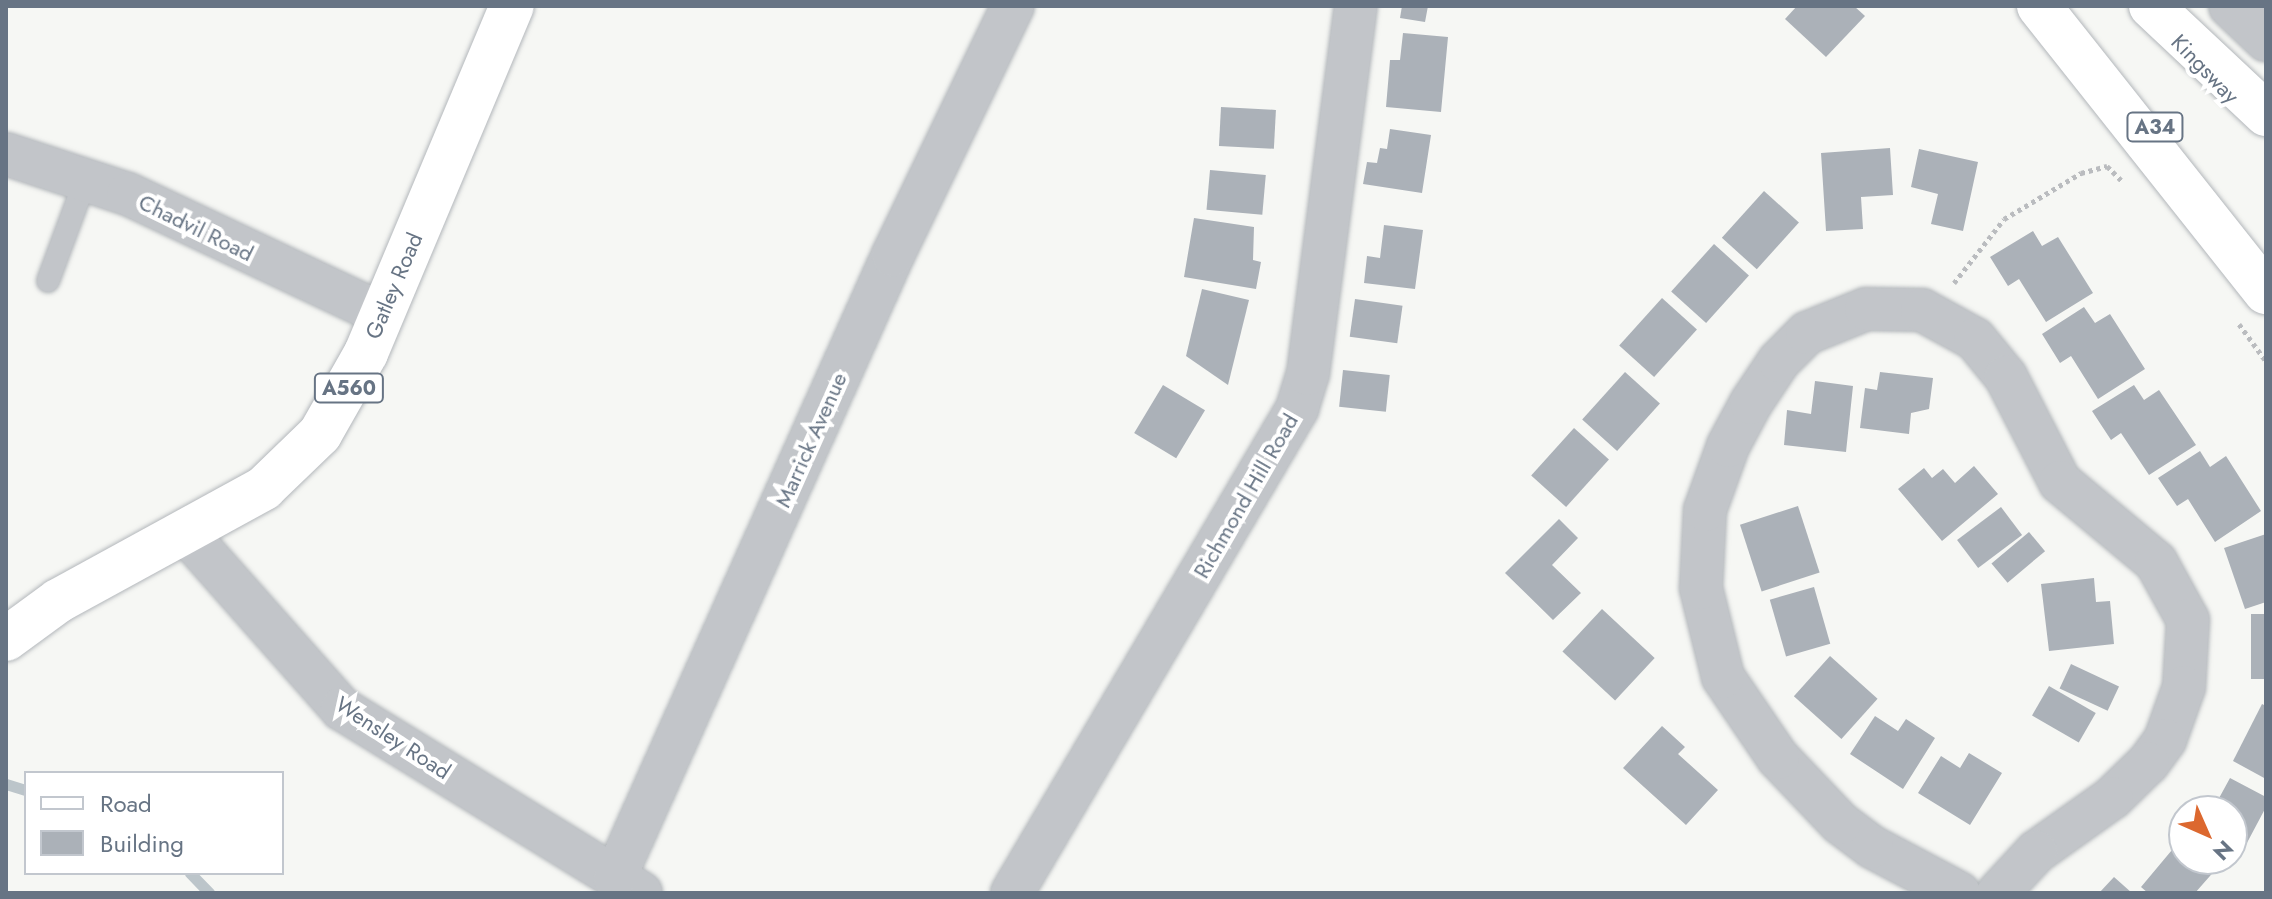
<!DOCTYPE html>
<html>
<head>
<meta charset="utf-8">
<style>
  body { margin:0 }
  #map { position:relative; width:2272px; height:899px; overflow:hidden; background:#f6f7f4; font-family:Jost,sans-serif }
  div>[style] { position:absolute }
  .stream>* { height:11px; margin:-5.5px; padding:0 5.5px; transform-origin:5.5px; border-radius:5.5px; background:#bcc5ca }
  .building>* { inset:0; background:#abb1b8; transform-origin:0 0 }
  .path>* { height:5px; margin-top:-2.5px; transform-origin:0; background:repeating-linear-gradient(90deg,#babcbf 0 4px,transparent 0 8px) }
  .roads { filter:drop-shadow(0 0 2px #b3b7bb) drop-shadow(0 0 2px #b3b7bb) }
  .service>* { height:22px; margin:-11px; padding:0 11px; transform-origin:11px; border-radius:11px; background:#c2c5c9 }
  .minor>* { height:42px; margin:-21px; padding:0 21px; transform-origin:21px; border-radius:21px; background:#c2c5c9 }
  .primary>* { height:44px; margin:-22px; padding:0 22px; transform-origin:22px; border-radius:22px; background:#fff }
  .trunk>* { height:44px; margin:-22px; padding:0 22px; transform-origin:22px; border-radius:22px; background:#fff }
  .motorway>* { height:44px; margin:-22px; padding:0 22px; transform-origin:22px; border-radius:22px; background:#fff }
  span { translate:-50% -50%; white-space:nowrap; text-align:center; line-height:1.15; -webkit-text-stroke:8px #fff; paint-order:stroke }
  .shield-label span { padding:2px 6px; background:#fff; border:2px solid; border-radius:6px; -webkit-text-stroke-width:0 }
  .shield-label { font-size:20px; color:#677484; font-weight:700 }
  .street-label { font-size:22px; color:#677484 }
  .frame { position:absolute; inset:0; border:8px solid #677484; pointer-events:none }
  .legend { position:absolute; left:24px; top:771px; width:260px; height:104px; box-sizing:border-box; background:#fff; border:2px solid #c2c7ce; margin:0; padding:10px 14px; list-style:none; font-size:24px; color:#677484 }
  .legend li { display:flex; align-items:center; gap:16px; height:40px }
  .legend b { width:40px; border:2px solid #c2c7ce }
  .north { position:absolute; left:2168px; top:795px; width:80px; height:80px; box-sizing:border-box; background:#fff; border:2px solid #c2c7ce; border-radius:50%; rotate:135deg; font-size:22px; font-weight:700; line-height:32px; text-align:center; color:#677484 }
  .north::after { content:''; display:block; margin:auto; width:28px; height:36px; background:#dc682f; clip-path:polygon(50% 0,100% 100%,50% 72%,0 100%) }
</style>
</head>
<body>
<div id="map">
  <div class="stream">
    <div style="left:6px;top:784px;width:21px;rotate:17deg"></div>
    <div style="left:190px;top:873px;width:28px;rotate:46deg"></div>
  </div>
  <div class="building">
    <div style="clip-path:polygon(1402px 6px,1428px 6px,1425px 22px,1400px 18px)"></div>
    <div style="clip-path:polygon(1797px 6px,1854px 6px,1865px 16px,1826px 57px,1785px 19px)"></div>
    <div style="clip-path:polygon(1403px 33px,1448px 37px,1441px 112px,1386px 107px,1390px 60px,1400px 60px)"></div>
    <div style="left:1221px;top:107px;width:55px;height:39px;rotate:3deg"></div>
    <div style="clip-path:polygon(1390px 129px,1431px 135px,1422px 193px,1363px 184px,1367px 162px,1377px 163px,1380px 148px,1387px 149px)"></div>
    <div style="clip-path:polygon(1890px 148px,1893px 195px,1861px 197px,1863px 229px,1826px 231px,1821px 153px)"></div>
    <div style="clip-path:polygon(1919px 149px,1978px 162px,1963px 231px,1931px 224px,1938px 194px,1911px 187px)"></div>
    <div style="left:1210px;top:170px;width:56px;height:40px;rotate:5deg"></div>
    <div style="left:1764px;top:191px;width:47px;height:63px;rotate:42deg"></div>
    <div style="clip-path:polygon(1194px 218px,1254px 227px,1253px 260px,1261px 262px,1256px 289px,1184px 277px)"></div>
    <div style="clip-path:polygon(1384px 225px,1423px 230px,1415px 289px,1364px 283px,1367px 256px,1380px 258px)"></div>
    <div style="clip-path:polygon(2033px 231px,2042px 246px,2058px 237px,2093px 293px,2046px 322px,2019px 279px,2008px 286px,1990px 257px)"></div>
    <div style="left:1714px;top:244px;width:47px;height:64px;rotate:42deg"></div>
    <div style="clip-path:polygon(1202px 289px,1249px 300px,1228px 385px,1186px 356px)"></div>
    <div style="left:1662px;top:298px;width:47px;height:64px;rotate:42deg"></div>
    <div style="left:1355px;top:299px;width:48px;height:38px;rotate:8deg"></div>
    <div style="clip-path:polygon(2084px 307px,2095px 323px,2110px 314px,2145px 369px,2098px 399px,2071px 356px,2060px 363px,2042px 334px)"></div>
    <div style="left:1343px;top:370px;width:47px;height:37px;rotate:6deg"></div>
    <div style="left:1625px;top:372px;width:47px;height:64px;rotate:42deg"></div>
    <div style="clip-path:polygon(1880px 372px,1933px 378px,1929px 409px,1911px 413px,1909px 434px,1860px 428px,1865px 388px,1877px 390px)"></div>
    <div style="clip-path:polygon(1815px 381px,1853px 386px,1846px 452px,1784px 445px,1787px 410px,1811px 414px)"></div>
    <div style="left:1163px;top:385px;width:49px;height:56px;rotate:31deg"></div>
    <div style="clip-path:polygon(2134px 385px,2144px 400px,2159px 390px,2196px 445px,2149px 475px,2121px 433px,2111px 440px,2092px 411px)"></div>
    <div style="left:1574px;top:428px;width:47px;height:64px;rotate:42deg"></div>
    <div style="clip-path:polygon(2200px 451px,2210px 467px,2226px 456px,2261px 511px,2215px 542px,2188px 499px,2177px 506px,2158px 478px)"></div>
    <div style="clip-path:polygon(1974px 466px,1998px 494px,1942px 541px,1898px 489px,1924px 468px,1932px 478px,1943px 469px,1955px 483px)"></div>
    <div style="left:1798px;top:506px;width:70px;height:61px;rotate:72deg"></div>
    <div style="left:2001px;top:507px;width:35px;height:55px;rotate:53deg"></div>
    <div style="clip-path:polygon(1559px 519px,1578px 538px,1552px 565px,1581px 593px,1553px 620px,1505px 573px)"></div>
    <div style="left:2029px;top:532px;width:25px;height:49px;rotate:50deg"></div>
    <div style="clip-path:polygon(2266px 534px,2266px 602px,2245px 609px,2224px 548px)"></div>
    <div style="clip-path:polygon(2094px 578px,2096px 602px,2110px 601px,2114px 644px,2049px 651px,2041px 584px)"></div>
    <div style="left:1814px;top:587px;width:59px;height:46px;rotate:74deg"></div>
    <div style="left:1602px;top:609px;width:72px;height:58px;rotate:43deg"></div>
    <div style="left:2251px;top:614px;width:15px;height:65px"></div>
    <div style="left:1830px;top:656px;width:64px;height:54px;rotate:42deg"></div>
    <div style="left:2071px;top:664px;width:53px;height:27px;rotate:25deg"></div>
    <div style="left:2049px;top:686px;width:54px;height:34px;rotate:30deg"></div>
    <div style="clip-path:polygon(2262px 704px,2266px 706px,2266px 779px,2233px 761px)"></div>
    <div style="clip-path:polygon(1875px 716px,1898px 731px,1906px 719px,1935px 738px,1903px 789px,1850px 754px)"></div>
    <div style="clip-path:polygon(1662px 726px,1685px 747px,1678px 754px,1718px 790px,1686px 825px,1623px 768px)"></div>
    <div style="clip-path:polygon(1969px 753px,2002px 773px,1970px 825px,1918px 793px,1941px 756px,1960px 768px)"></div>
    <div style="clip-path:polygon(2230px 778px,2266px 797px,2266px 807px,2240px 856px,2232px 852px,2232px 811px,2212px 811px)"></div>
    <div style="clip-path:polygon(2182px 838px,2184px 859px,2207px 859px,2217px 868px,2195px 893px,2148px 893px,2141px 887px)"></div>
    <div style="clip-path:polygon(2114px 877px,2132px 893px,2099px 893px)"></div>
  </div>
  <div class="path">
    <div style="left:1954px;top:283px;width:81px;rotate:-52deg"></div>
    <div style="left:2004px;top:219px;width:90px;rotate:-30.9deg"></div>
    <div style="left:2081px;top:173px;width:27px;rotate:-15deg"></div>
    <div style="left:2107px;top:166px;width:20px;rotate:45deg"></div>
    <div style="left:2239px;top:324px;width:46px;rotate:53.9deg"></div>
  </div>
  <div class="roads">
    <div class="service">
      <div style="left:48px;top:281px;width:110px;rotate:-69.7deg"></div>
    </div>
    <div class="minor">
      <div style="left:2230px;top:6px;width:50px;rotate:43.4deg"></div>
      <div style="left:6px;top:154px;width:128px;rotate:18.2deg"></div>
      <div style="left:128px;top:194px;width:281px;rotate:25.3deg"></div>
      <div style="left:187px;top:534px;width:234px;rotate:48.5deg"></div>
      <div style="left:342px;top:709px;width:351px;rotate:31.6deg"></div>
      <div style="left:615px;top:877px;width:681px;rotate:-65.92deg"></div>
      <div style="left:893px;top:255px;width:276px;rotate:-64.3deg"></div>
      <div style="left:1012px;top:893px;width:562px;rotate:-59.51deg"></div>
      <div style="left:1297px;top:409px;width:37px;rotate:-73deg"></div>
      <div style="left:1308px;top:374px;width:371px;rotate:-82.6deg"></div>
      <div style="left:1959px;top:893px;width:98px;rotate:-152.1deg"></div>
      <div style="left:1872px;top:847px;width:40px;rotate:-143deg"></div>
      <div style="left:1840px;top:823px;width:90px;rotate:-133.6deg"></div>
      <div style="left:1778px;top:758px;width:98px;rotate:-124.2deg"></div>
      <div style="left:1723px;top:677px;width:92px;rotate:-103.9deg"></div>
      <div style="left:1701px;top:588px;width:78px;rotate:-87.1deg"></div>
      <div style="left:1705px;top:510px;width:68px;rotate:-70.2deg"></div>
      <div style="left:1728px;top:446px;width:49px;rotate:-61.9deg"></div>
      <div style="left:1751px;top:403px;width:50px;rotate:-56.3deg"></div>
      <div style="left:1779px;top:361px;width:40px;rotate:-45deg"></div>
      <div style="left:1807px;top:333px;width:64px;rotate:-22.1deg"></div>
      <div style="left:1866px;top:309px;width:56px;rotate:1deg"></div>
      <div style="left:1922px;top:310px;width:60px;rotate:28.7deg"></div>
      <div style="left:1975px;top:339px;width:49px;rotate:50.8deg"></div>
      <div style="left:2006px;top:377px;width:118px;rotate:62.8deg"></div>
      <div style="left:2060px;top:482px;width:125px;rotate:39.8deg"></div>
      <div style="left:2156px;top:562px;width:66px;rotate:61.1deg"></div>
      <div style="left:2188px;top:620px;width:67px;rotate:93.4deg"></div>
      <div style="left:2184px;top:687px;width:56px;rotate:109.7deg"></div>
      <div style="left:2165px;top:740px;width:29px;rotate:126deg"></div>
      <div style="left:2148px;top:763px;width:50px;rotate:135.8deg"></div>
      <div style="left:2112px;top:798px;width:93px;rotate:144.6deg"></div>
      <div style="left:2036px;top:852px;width:56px;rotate:132.8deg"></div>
    </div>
    <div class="primary">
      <div style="left:6px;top:639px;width:64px;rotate:-36.2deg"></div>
      <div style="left:58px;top:601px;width:235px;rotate:-28.7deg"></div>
      <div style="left:264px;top:488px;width:78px;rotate:-44deg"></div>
      <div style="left:320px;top:434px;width:93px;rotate:-60.4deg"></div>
      <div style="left:366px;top:353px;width:376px;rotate:-67.2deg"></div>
    </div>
    <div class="trunk">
      <div style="left:2039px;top:6px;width:365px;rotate:51.6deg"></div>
    </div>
    <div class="motorway">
      <div style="left:2151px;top:6px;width:158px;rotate:43.2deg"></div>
    </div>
  </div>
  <div class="shield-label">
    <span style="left:2155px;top:127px">A34</span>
    <span style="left:349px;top:388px">A560</span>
  </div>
  <div class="street-label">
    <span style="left:2205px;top:69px;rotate:46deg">Kingsway</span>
    <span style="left:196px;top:228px;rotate:26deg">Chadvil Road</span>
    <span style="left:394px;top:286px;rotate:-67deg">Gatley Road</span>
    <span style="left:811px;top:440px;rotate:-66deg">Marrick Avenue</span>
    <span style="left:1246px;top:496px;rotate:-60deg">Richmond Hill Road</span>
    <span style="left:393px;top:738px;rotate:33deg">Wensley Road</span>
  </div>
  <div class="frame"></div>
  <ul class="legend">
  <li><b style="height:10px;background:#fff"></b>Road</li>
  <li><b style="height:22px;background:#abb1b8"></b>Building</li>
  </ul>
  <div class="north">N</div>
</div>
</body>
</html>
